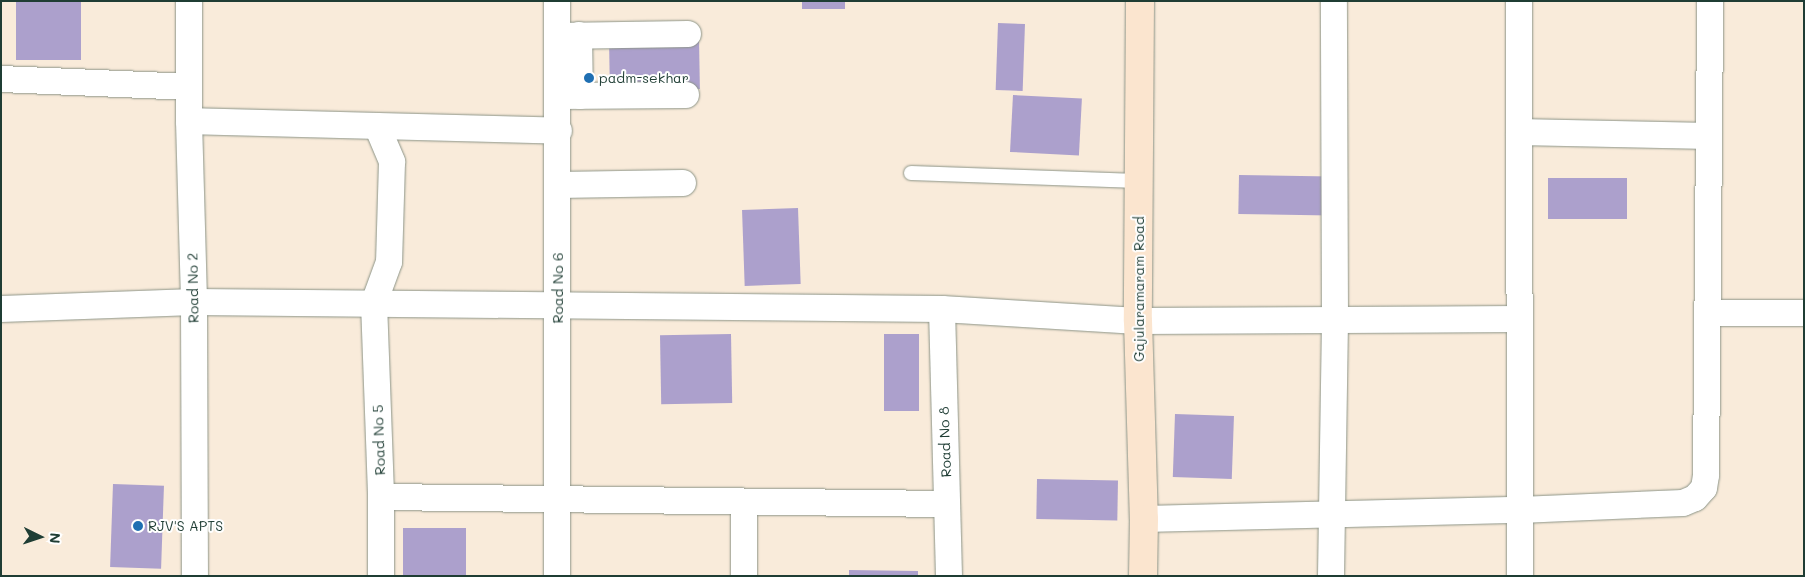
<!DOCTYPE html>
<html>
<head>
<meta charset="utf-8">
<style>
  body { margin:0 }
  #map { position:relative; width:1805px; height:577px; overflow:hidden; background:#f9ebda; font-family:Mali,sans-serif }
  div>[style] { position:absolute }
  .building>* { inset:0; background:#aca0cc; transform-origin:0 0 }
  .roads { filter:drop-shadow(0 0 1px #8c9487) drop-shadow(0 0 1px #8c9487) }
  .lane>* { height:14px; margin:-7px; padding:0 7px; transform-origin:7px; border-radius:7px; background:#fff }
  .street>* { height:26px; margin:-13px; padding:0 13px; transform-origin:13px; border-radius:13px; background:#fff }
  .secondary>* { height:28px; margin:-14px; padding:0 14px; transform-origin:14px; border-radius:14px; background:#fbe5cf }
  .dots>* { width:14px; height:14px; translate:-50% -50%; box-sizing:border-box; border:2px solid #fff; border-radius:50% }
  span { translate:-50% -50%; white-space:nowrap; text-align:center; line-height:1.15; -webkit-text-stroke:4px #fff; paint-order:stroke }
  .poi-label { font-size:14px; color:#1f3d34 }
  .left { translate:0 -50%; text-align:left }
  .street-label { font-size:14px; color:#1f3d34 }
  .frame { position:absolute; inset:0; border:2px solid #1f3d34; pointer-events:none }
  .north { position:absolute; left:15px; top:512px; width:50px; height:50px; -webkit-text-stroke:4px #fff; paint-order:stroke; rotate:94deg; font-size:14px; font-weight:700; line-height:20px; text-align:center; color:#1f3d34 }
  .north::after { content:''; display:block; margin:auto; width:18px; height:22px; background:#1f3d34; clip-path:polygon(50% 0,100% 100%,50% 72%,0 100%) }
</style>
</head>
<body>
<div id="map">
  <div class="building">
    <div style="left:16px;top:1px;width:65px;height:59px"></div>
    <div style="left:802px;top:1px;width:43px;height:8px"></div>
    <div style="left:998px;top:23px;width:27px;height:67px;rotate:2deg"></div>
    <div style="left:699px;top:38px;width:51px;height:90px;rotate:89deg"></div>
    <div style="left:1013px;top:95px;width:69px;height:57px;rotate:3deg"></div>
    <div style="left:1239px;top:175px;width:92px;height:39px;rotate:1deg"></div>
    <div style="left:1548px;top:178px;width:79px;height:41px"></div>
    <div style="left:798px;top:208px;width:76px;height:56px;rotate:88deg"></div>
    <div style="left:731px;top:334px;width:69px;height:71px;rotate:89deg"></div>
    <div style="left:884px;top:334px;width:35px;height:77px"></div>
    <div style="left:1175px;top:414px;width:59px;height:63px;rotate:2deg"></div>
    <div style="left:1037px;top:479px;width:81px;height:40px;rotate:1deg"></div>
    <div style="left:113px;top:484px;width:51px;height:83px;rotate:2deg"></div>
    <div style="left:403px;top:528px;width:63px;height:48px"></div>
    <div style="clip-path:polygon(849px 570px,918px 571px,918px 576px,849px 576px)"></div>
  </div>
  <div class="roads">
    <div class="lane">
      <div style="left:911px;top:173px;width:227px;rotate:2deg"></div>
    </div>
    <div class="street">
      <div style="left:189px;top:1px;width:120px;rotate:90deg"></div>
      <div style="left:189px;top:121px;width:181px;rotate:88.4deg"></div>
      <div style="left:194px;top:302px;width:274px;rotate:89.8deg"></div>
      <div style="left:1519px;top:1px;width:575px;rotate:89.9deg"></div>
      <div style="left:579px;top:35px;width:61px;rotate:89.1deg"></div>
      <div style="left:558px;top:36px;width:130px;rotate:-0.9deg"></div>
      <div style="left:1px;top:79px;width:188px;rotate:2.4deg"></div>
      <div style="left:559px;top:96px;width:127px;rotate:-0.5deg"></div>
      <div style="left:189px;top:121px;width:370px;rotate:1.5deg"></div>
      <div style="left:377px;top:126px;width:39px;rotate:67deg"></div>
      <div style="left:392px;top:162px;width:100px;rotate:91.7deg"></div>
      <div style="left:389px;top:262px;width:44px;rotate:110.1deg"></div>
      <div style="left:374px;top:303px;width:194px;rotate:87.9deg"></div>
      <div style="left:381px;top:497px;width:79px;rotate:90deg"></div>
      <div style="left:1519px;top:132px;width:190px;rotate:1.2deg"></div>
      <div style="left:558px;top:185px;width:125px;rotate:-0.9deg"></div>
      <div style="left:1px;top:309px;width:193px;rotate:-2.1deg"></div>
      <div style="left:194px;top:302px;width:748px;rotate:0.54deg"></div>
      <div style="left:942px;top:309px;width:196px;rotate:3.5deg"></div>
      <div style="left:1138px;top:321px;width:381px;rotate:-0.3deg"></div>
      <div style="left:942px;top:309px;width:267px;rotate:88.5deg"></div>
      <div style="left:1707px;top:313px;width:97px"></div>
      <div style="left:381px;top:497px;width:566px;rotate:0.71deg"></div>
      <div style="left:744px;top:502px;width:74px;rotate:90deg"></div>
      <div style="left:1144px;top:519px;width:376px;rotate:-1.4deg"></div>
      <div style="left:1520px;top:510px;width:163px;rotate:-2.5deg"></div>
      <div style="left:1683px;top:503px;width:13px;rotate:-23deg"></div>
      <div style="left:1695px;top:498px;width:13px;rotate:-48deg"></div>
      <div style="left:1704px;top:488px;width:13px;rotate:-81deg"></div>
      <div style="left:1706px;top:475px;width:474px;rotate:-89.5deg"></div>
      <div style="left:557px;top:576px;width:575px;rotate:-90deg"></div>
      <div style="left:1331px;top:576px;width:255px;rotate:-89.1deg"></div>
      <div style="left:1335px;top:321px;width:320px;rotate:-90.2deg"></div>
    </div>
    <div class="secondary">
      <div style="left:1140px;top:1px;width:320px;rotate:90.4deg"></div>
      <div style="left:1138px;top:321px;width:198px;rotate:88.3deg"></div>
      <div style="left:1144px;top:519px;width:57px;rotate:91deg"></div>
    </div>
  </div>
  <div class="dots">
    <div style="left:589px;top:78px;background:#1f6fb2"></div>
    <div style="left:138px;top:526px;background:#1f6fb2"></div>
  </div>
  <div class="poi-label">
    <span class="left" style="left:599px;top:78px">padm-sekhar</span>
    <span class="left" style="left:148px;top:526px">RJV'S APTS</span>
  </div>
  <div class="street-label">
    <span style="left:193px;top:288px;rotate:-91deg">Road No 2</span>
    <span style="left:558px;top:288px;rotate:-90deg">Road No 6</span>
    <span style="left:1139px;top:289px;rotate:-90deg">Gajularamaram Road</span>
    <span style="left:379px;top:440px;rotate:-92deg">Road No 5</span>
    <span style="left:945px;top:442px;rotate:-92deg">Road No 8</span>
  </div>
  <div class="frame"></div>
  <div class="north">N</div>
</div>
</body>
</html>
